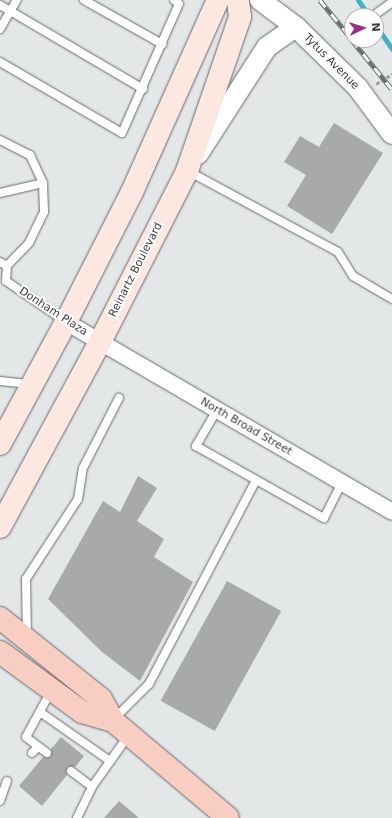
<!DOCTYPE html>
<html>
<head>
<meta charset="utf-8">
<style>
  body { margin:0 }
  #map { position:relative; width:392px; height:818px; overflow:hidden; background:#e4e7e8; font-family:"DejaVu Sans",sans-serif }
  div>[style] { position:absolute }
  .stream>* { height:5px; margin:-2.5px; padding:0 2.5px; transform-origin:2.5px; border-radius:2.5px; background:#3fb3c1 }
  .building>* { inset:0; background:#a7a9ab; transform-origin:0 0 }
  .path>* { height:2.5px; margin-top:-1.25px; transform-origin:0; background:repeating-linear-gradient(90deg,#9da0a0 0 4px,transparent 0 6px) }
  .roads { filter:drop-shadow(0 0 1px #67696b) drop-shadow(0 0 1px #67696b) }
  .service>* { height:8px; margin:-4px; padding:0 4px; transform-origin:4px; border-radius:4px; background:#fff }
  .minor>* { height:16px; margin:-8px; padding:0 8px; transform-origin:8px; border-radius:8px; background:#fff }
  .tertiary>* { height:20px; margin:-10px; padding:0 10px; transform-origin:10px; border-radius:10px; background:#fff }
  .secondary>* { height:22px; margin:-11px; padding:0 11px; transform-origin:11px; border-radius:11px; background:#fce7e1 }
  .primary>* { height:22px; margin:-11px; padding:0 11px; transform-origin:11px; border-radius:11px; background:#f9cec2 }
  .rail>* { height:4.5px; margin-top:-2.25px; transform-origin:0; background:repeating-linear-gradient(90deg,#fff 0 9px,#6b6c6d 0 18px); box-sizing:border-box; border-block:1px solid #6b6c6d }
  span { translate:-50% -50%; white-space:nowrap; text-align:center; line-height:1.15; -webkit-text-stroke:4px #fff; paint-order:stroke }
  .street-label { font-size:11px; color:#3c3d3d }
  .north { position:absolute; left:344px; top:8px; width:40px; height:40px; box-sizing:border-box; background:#fff; border:1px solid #b1b1b1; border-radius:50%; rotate:86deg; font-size:11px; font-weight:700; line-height:16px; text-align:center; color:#3c3d3d }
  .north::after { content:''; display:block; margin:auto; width:14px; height:18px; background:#982d8f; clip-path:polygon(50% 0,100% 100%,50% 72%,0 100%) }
</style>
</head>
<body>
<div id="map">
  <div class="stream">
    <div style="left:358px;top:0;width:19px;rotate:55deg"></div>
    <div style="left:376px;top:26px;width:28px;rotate:55deg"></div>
  </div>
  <div class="building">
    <div style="clip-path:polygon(334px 123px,383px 153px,332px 234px,287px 206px,306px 175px,284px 162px,300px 136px,319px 147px)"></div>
    <div style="clip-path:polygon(138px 476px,157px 488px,137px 521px,164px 539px,154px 557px,193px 582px,140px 681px,102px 652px,48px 599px,103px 501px,120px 512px)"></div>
    <div style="left:227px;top:581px;width:62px;height:137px;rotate:29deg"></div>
    <div style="clip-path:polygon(61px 737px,84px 756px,75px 767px,67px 767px,67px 775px,42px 806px,19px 786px,43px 757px,51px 757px,51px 749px)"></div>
    <div style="clip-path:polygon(119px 801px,139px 818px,104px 818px)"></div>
  </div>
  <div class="path">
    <div style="left:376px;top:84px;width:19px;rotate:-32deg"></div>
  </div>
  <div class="roads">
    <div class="service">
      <div style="left:84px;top:0;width:90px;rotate:29.4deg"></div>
      <div style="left:0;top:5px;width:166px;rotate:30.4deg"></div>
      <div style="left:373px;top:16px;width:24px;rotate:-36deg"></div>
      <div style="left:0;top:29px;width:34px;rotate:-60deg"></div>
      <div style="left:0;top:62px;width:141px;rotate:30.2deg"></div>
      <div style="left:122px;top:133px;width:141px;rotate:-66.2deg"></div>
      <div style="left:179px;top:4px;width:6px;rotate:-141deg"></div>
      <div style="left:0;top:140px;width:34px;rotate:27deg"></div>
      <div style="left:30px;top:155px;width:31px;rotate:65deg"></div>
      <div style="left:43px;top:183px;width:29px;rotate:88deg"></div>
      <div style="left:44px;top:212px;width:34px;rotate:116deg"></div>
      <div style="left:29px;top:243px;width:32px;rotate:134deg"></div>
      <div style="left:7px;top:266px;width:15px;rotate:94deg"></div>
      <div style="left:188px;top:171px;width:170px;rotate:28.4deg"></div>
      <div style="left:338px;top:252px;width:28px;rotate:58deg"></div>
      <div style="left:353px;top:276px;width:45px;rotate:30.5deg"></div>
      <div style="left:0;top:193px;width:44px;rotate:-13.1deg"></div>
      <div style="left:0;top:262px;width:8px;rotate:30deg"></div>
      <div style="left:6px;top:281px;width:73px;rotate:34.3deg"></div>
      <div style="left:0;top:381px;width:30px;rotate:6deg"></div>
      <div style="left:217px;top:410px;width:42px;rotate:120.3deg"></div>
      <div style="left:196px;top:446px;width:147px;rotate:29.4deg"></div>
      <div style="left:324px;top:518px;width:39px;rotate:-63deg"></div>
      <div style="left:27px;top:637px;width:58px;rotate:-91deg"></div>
      <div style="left:26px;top:579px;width:95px;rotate:-57deg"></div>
      <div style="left:78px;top:499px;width:31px;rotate:-81deg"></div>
      <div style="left:83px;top:468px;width:79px;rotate:-62.8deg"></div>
      <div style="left:40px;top:712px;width:85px;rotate:35deg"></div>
      <div style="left:113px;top:720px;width:51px;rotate:-45deg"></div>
      <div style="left:149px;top:684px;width:230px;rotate:-62.3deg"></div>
      <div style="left:32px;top:753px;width:8px;rotate:-45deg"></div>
      <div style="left:47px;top:753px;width:26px;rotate:-143deg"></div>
      <div style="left:26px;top:737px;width:52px;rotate:-61.5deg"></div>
      <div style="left:71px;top:771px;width:26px;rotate:37deg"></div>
      <div style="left:92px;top:787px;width:62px;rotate:-54.8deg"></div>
      <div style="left:0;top:801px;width:21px;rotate:-71deg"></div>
      <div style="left:77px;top:818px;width:34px;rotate:-64deg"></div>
    </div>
    <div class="minor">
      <div style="left:66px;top:322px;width:377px;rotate:30.2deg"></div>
    </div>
    <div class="tertiary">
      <div style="left:260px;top:0;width:45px;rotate:36.9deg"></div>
      <div style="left:296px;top:27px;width:87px;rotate:44.5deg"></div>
      <div style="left:358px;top:88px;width:57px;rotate:53.5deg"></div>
      <div style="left:198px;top:154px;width:127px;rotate:-57.2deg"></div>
      <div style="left:267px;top:47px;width:35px;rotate:-35deg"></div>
    </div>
    <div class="secondary">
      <div style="left:0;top:444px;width:139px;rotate:-61.6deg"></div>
      <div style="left:66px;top:322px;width:146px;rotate:-63.1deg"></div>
      <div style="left:132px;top:192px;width:210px;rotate:-65.9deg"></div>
      <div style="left:0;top:527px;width:210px;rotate:-61.6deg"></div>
      <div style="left:100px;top:342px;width:192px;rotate:-63deg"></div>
      <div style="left:187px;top:171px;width:163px;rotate:-71deg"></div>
      <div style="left:240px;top:17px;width:17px;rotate:-97deg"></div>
    </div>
    <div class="primary">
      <div style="left:0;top:618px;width:129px;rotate:38.7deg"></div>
      <div style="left:101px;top:699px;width:25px;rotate:61deg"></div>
      <div style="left:113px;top:721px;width:150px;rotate:40.1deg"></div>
      <div style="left:0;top:652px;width:102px;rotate:36.2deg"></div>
      <div style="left:82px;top:712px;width:32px;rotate:16deg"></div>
    </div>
  </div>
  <div class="rail">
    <div style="left:320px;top:0;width:50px;rotate:50.6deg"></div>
    <div style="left:352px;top:40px;width:63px;rotate:50.8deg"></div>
  </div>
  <div class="street-label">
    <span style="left:331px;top:62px;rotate:45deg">Tytus Avenue</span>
    <span style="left:136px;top:270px;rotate:-63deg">Reinartz Boulevard</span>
    <span style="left:53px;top:312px;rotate:33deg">Donham Plaza</span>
    <span style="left:246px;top:427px;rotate:30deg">North Broad Street</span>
  </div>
  <div class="north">N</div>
</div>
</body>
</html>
